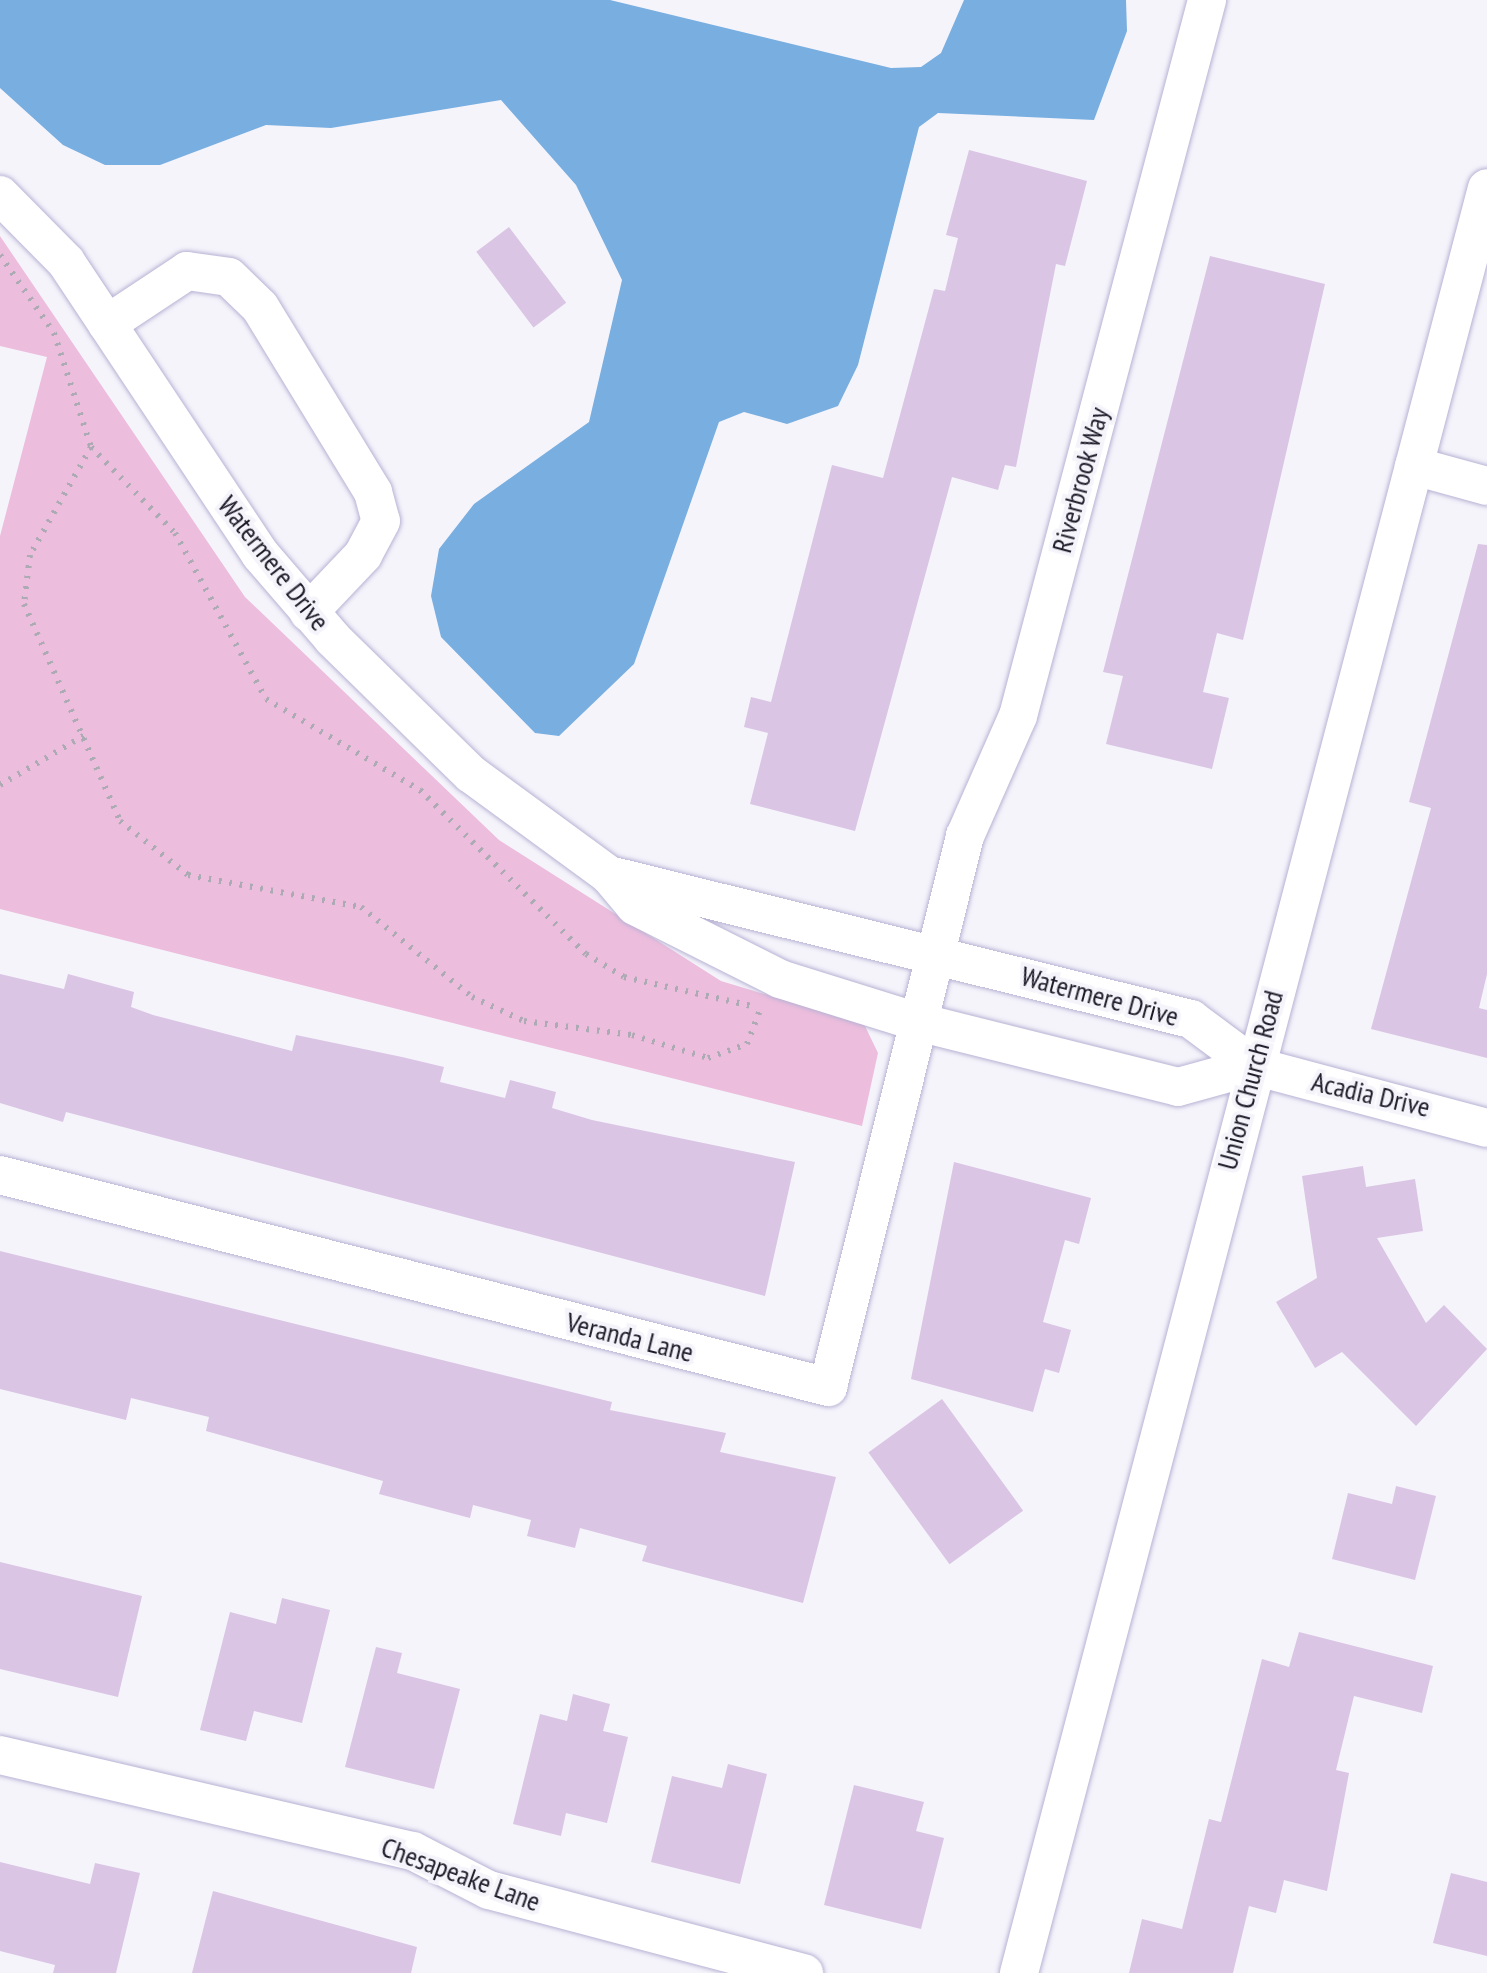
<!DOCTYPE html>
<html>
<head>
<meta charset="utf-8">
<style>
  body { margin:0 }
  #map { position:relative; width:1487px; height:1973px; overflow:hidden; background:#f5f4fb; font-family:"PT Sans Narrow",sans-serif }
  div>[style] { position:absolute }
  .green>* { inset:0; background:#edbddd }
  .water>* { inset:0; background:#78aee0 }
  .building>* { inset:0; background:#dac5e4; transform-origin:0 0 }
  .path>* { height:6px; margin-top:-3px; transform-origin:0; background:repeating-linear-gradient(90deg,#acabb4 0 2.5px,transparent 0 10.5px) }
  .roads { filter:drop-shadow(0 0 2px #b7b2d4) drop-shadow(0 0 2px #b7b2d4) }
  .minor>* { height:38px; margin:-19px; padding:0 19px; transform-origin:19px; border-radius:19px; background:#fff }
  span { translate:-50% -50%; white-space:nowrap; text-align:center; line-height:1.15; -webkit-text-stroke:8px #f5f4fb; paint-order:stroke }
  .street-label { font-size:28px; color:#1c1a27 }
</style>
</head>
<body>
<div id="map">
  <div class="green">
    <div style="clip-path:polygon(0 236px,245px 597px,499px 840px,721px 981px,864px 1024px,878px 1053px,862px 1126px,0 909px,0 536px,47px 357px,0 346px)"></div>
  </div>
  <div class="water">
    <div style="clip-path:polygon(0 0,610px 0,891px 68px,921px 67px,941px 53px,964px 0,1126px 0,1127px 31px,1094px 120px,938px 113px,919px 127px,858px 365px,838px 406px,787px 424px,744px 412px,719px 422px,634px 664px,559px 736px,535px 733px,441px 637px,431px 596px,439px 549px,474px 504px,589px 422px,622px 280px,576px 185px,501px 100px,331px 128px,266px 125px,160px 165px,105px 165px,63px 145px,0 88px)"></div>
  </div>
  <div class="building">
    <div style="clip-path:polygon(969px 150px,1087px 181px,1065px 266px,1056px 264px,1016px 467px,1005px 465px,998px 490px,952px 477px,855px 831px,750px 804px,768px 733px,744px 727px,751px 697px,771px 702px,832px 465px,883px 478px,934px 289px,945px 291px,958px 238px,946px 235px)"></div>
    <div style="left:509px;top:227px;width:95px;height:41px;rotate:53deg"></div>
    <div style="clip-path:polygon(1210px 256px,1325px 284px,1243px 640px,1217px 633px,1203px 692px,1229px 698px,1212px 769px,1106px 744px,1123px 676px,1103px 672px)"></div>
    <div style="clip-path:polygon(1478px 544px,1487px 545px,1487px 974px,1479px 1008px,1487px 1010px,1487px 1058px,1371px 1029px,1431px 808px,1409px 802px)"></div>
    <div style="clip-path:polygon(0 974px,64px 989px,68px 974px,134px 992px,131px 1007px,153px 1015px,292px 1051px,296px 1035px,402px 1057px,444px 1067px,440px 1082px,505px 1098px,510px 1080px,556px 1092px,552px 1108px,592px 1120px,795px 1162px,765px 1296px,66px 1112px,63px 1122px,0 1103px)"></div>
    <div style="clip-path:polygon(954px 1162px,1091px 1198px,1079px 1244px,1065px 1240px,1043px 1322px,1071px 1330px,1059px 1373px,1045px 1369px,1033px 1412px,911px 1379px)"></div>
    <div style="clip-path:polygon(1363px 1166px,1366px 1187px,1415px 1179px,1423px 1231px,1377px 1238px,1426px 1323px,1444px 1305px,1487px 1349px,1416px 1426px,1342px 1352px,1315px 1368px,1276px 1302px,1317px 1278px,1302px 1176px)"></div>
    <div style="clip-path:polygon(0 1251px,612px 1402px,610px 1410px,726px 1433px,720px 1452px,836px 1477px,803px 1603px,642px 1561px,647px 1546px,580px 1528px,575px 1548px,527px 1536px,531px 1520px,473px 1505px,470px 1518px,379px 1494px,383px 1481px,206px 1431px,209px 1417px,131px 1398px,126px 1420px,0 1389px)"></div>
    <div style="left:942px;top:1399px;width:138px;height:91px;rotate:54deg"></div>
    <div style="clip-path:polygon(1396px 1486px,1436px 1496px,1415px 1580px,1332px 1559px,1348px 1493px,1392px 1504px)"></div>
    <div style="clip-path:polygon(0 1562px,142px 1596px,118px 1697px,0 1669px)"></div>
    <div style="clip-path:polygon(282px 1598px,330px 1610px,302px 1723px,254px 1711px,246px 1741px,200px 1730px,230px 1612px,276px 1624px)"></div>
    <div style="clip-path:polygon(1299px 1632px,1433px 1666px,1422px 1713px,1354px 1696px,1336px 1770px,1349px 1773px,1327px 1891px,1284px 1880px,1276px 1913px,1249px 1906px,1233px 1973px,1129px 1973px,1142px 1919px,1182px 1929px,1209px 1819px,1221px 1822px,1262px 1659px,1289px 1667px)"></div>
    <div style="clip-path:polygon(376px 1647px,402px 1653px,397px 1673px,460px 1689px,434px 1789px,345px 1767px)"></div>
    <div style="clip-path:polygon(573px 1694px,610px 1704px,603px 1731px,628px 1737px,607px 1823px,566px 1813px,561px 1836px,513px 1824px,540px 1714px,567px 1721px)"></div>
    <div style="clip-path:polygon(728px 1764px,767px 1774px,740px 1884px,651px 1862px,672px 1776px,722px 1788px)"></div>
    <div style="clip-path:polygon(854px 1785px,924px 1802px,916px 1831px,944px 1838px,921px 1929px,824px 1905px)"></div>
    <div style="clip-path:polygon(0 1862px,90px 1884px,95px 1863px,140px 1873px,116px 1973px,53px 1973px,55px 1965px,0 1951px)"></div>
    <div style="clip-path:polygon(1451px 1873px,1487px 1882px,1487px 1956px,1433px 1943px)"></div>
    <div style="clip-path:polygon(213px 1891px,417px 1947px,411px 1973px,192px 1973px)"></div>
  </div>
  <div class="path">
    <div style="left:0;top:255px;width:95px;rotate:55.3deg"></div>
    <div style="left:54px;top:333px;width:120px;rotate:72deg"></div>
    <div style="left:91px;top:447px;width:124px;rotate:119.5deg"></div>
    <div style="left:30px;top:555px;width:49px;rotate:97deg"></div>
    <div style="left:24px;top:604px;width:237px;rotate:66.1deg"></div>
    <div style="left:120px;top:821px;width:87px;rotate:38.5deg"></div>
    <div style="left:188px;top:875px;width:176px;rotate:10.5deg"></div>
    <div style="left:361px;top:907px;width:143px;rotate:39deg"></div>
    <div style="left:472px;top:997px;width:57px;rotate:24.8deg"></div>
    <div style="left:524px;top:1021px;width:109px;rotate:7.4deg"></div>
    <div style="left:632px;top:1035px;width:79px;rotate:16.8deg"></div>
    <div style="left:708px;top:1058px;width:41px;rotate:-19.7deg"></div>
    <div style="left:747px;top:1044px;width:40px;rotate:-69deg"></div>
    <div style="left:91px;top:447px;width:120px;rotate:45.7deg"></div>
    <div style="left:175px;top:533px;width:189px;rotate:61.3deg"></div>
    <div style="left:266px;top:699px;width:179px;rotate:30.6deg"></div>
    <div style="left:420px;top:790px;width:233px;rotate:44.7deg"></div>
    <div style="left:586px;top:954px;width:44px;rotate:31.2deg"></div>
    <div style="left:624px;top:977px;width:131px;rotate:12.8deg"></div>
    <div style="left:0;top:785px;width:99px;rotate:-30.5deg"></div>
  </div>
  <div class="roads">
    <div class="minor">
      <div style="left:0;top:195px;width:94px;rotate:45.4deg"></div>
      <div style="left:66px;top:262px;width:351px;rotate:56.4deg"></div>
      <div style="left:260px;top:554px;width:112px;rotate:49.3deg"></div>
      <div style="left:333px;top:639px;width:193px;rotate:44.4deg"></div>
      <div style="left:471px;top:774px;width:171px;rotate:36.2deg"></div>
      <div style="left:609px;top:875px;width:40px;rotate:50deg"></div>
      <div style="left:635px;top:906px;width:162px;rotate:26.7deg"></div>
      <div style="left:780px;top:979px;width:145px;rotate:17.3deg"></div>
      <div style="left:918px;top:1022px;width:268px;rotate:14deg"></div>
      <div style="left:1178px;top:1087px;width:79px;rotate:-15.4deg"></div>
      <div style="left:107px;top:324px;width:96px;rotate:-33.5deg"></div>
      <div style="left:187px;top:271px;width:42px;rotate:8.1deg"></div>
      <div style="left:229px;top:277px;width:43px;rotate:44.1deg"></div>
      <div style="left:260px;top:307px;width:217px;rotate:58.6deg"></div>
      <div style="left:373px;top:492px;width:30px;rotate:75deg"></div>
      <div style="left:381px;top:521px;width:38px;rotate:118deg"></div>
      <div style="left:363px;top:555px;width:79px;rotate:133.5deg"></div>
      <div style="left:1414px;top:466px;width:76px;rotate:15.3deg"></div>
      <div style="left:609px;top:875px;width:600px;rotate:13.9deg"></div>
      <div style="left:1191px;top:1019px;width:79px;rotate:36.7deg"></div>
      <div style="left:1254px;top:1066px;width:241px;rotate:14.9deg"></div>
      <div style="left:0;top:1175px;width:855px;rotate:14.36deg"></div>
      <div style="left:828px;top:1387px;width:568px;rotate:-76.04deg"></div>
      <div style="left:965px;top:836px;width:131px;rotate:-66.2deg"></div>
      <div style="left:1018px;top:716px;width:741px;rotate:-75.21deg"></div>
      <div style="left:0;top:1755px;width:424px;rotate:13.1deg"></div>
      <div style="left:413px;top:1851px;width:85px;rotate:27.2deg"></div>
      <div style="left:489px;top:1890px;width:326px;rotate:14.8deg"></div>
      <div style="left:1019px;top:1973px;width:1845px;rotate:-75.31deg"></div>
    </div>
  </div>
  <div class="street-label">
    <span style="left:1080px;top:480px;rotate:-75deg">Riverbrook Way</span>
    <span style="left:274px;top:563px;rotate:52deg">Watermere Drive</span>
    <span style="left:1100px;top:996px;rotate:15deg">Watermere Drive</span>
    <span style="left:1250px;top:1080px;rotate:-75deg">Union Church Road</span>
    <span style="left:1371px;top:1094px;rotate:13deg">Acadia Drive</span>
    <span style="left:630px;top:1337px;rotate:14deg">Veranda Lane</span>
    <span style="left:461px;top:1874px;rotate:20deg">Chesapeake Lane</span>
  </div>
</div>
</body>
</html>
